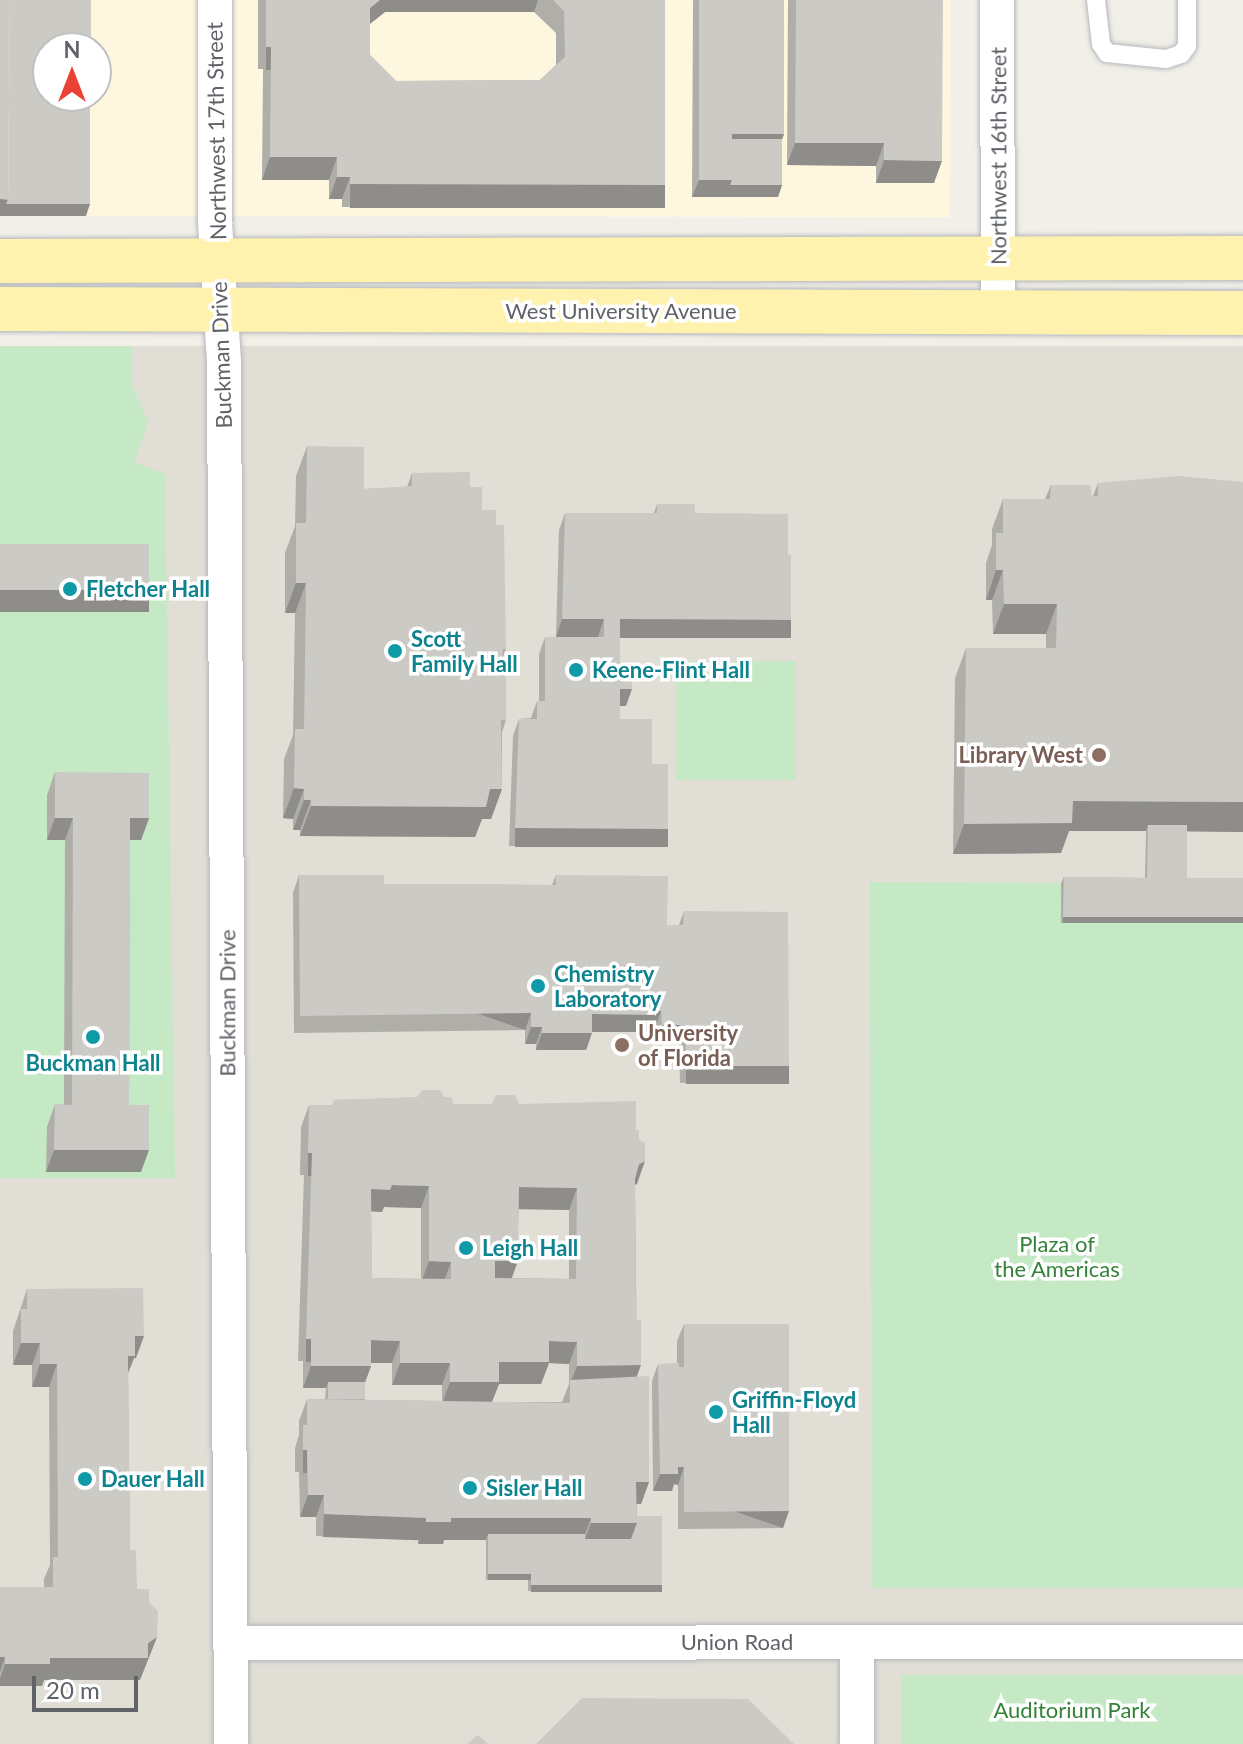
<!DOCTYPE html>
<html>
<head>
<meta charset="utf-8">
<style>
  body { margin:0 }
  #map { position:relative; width:1243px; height:1744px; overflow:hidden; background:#f1efe8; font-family:Lato,sans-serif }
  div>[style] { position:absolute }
  .commercial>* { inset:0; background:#fef7e0 }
  .education>* { inset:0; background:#e1ded6; transform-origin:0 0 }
  .green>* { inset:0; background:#c5e8c5; transform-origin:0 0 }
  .roads { filter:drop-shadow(0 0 2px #b5b8bc) drop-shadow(0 0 2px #b5b8bc) }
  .lane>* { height:18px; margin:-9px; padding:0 9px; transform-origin:9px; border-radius:9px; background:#fff }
  .street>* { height:34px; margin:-17px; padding:0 17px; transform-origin:17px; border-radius:17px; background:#fff }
  .primary>* { height:44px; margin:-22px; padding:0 22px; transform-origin:22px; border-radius:22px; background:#fff2af }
  .wall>* { inset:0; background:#afaea9 }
  .shaded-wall>* { inset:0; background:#8f8d8a; transform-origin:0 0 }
  .building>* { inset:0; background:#cccac5; transform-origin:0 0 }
  .dots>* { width:22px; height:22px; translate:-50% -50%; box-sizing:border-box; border:4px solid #fff; border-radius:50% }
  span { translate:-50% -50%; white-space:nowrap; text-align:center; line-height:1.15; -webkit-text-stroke:7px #fff; paint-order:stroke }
  .street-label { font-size:22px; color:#5f6368 }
  .culture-label { font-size:22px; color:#0d838f; font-weight:700 }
  .left { translate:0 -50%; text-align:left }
  .education-label { font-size:22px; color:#785e54; font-weight:700 }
  .right { translate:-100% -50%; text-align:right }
  .park-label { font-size:22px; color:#348238 }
  .north { position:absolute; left:32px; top:32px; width:80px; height:80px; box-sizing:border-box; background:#fff; border:2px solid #bfc1c3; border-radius:50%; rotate:0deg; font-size:22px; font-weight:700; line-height:32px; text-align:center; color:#5f6368 }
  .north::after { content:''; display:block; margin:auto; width:28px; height:36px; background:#ea4335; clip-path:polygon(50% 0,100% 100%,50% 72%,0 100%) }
  .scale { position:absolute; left:32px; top:1676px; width:106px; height:36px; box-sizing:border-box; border:4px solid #5f6368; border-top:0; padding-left:10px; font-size:24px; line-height:28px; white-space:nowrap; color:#5f6368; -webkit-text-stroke:6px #fff; paint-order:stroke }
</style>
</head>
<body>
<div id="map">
  <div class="commercial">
    <div style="clip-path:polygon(evenodd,0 0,951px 0,950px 217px,0 216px,0 0,48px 48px,96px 48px,96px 96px,48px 96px,48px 48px)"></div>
  </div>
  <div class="education">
    <div style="left:0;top:346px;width:1243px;height:1398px"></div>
  </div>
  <div class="green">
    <div style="clip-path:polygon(0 346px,132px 346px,131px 383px,148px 422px,134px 462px,165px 474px,175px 1178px,0 1178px)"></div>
    <div style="left:676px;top:661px;width:120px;height:119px"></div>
    <div style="clip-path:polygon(870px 882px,1061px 883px,1061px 923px,1243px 923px,1243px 1588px,872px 1588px)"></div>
    <div style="left:901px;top:1675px;width:342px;height:69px"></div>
  </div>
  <div class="roads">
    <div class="lane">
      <div style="left:1096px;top:0;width:44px;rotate:83.5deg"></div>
      <div style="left:1101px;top:44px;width:11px;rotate:56deg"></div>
      <div style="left:1107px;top:53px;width:59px;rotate:5.8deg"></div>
      <div style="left:1166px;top:59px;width:16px;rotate:-18deg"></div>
      <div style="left:1181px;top:54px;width:10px;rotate:-53deg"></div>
      <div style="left:1187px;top:46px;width:46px;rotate:-90deg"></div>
    </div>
    <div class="street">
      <div style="left:215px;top:0;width:222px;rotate:90deg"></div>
      <div style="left:215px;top:222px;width:141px;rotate:86.3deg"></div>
      <div style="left:224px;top:363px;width:1381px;rotate:89.71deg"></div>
      <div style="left:997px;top:0;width:313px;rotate:89.8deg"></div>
      <div style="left:857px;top:1642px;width:102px;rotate:90deg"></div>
      <div style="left:231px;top:1643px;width:1012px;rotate:-0.06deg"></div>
    </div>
    <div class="primary">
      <div style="left:0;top:261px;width:1243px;rotate:-0.14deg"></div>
      <div style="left:0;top:309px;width:1243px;rotate:0.18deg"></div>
    </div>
  </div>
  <div class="wall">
    <div style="clip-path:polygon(evenodd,258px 0,665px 0,657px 207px,342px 207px,342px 199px,329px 199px,329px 180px,262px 180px,263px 69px,258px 69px,258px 0,385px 12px,534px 12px,556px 33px,556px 65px,540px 80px,396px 81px,370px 55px,370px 24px,385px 12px)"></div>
    <div style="clip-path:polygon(693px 0,784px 0,784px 134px,782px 139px,782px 185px,778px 197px,692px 197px)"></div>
    <div style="clip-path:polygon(788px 0,943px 0,934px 183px,876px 183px,876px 166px,787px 165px)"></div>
    <div style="clip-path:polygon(307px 446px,364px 489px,407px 487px,412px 473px,470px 487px,482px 510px,506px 649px,502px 660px,506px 720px,502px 732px,502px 789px,491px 819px,482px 819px,475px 837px,300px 836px,300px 830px,293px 830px,293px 819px,283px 818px,284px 759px,293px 735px,295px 613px,285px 613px,285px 553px,295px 526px,296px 476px)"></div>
    <div style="clip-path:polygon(1243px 482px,1243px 832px,1187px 831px,1187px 878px,1243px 923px,1061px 923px,1061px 883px,1064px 877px,1145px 878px,1146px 831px,1069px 831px,1061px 853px,953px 854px,955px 678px,966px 648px,1046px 648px,1046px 634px,993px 634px,992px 600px,986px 600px,986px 563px,992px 545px,992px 529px,1003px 499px,1045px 499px,1051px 485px,1093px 496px,1098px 483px)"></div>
    <div style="clip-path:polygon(657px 504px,695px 513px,785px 637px,620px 637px,620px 669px,626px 706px,620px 706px,620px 719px,652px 764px,668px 829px,662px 846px,509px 846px,513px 736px,519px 719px,531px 718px,537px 701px,539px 701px,539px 654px,545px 637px,556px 637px,559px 530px,565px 513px,654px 513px)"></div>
    <div style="clip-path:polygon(55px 772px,149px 818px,141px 840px,130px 840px,129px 1105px,141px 1172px,46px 1172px,47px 1127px,55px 1104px,64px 1105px,65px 840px,47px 840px,47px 795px)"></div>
    <div style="clip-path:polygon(299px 875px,384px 884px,552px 885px,556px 875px,667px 925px,679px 925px,684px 911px,783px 1083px,680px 1083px,679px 1043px,655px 1042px,655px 1029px,649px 1029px,647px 1032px,592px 1032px,586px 1050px,536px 1050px,536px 1044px,525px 1044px,525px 1030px,294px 1033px,293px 893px)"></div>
    <div style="clip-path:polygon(evenodd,444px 1097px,454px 1104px,519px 1104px,637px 1184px,635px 1184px,637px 1377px,649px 1482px,641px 1504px,637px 1504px,637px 1516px,660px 1591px,528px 1591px,528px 1580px,486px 1580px,486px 1540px,444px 1540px,443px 1544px,418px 1544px,418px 1540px,316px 1536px,316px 1517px,300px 1517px,299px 1472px,295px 1472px,295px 1448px,299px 1435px,299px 1421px,307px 1399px,325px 1399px,326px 1388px,303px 1388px,303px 1361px,298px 1361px,304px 1175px,300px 1175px,301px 1127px,309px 1105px,333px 1105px,334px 1100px,444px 1097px,384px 1207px,421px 1208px,421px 1279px,372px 1278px,371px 1211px,382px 1212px,384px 1207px,444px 1097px,519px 1209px,569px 1210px,569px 1279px,512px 1278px,519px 1209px,444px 1097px,371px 1363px,392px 1363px,392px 1385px,442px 1385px,442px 1401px,365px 1400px,365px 1382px,371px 1366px,371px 1363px,444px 1097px,549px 1363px,569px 1364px,569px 1384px,562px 1402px,492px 1402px,499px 1384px,541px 1384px,549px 1363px)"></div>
    <div style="clip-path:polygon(27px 1289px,136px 1358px,134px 1358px,128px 1373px,130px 1550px,137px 1589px,149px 1602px,157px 1637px,140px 1680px,44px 1680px,42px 1686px,0 1686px,0 1587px,44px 1587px,44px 1579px,50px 1565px,49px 1387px,32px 1387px,32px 1365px,13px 1365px,13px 1331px)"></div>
    <div style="clip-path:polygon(684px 1324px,783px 1528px,678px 1529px,678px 1485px,674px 1484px,672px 1491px,653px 1491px,652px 1381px,658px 1364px,677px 1364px,677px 1341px)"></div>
  </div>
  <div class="shaded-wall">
    <div style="clip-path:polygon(380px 0,538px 0,534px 12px,385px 12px,362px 30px,370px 8px)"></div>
    <div style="left:266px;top:47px;width:5px;height:23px"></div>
    <div style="clip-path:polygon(732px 134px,784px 134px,778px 151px,730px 151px)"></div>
    <div style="clip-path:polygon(795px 143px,884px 143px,876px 166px,787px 165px)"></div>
    <div style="clip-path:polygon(270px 157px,337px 157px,329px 180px,262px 180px)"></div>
    <div style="clip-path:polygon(884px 160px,942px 161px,934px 183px,876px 183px)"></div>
    <div style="clip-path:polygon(337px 177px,350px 177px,342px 199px,329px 199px)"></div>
    <div style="clip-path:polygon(699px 180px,732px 180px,782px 185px,778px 197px,692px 197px)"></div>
    <div style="left:350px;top:184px;width:315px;height:24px"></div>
    <div style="clip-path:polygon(0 199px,90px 204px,86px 216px,0 216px)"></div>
    <div style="clip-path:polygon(996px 570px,1003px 570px,992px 600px,986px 600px)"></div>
    <div style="clip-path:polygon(296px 583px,306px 583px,295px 613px,285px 613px)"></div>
    <div style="left:0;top:590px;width:149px;height:22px"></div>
    <div style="clip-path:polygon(1004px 604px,1057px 604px,1046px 634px,993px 634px)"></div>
    <div style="clip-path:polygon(562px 619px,604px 619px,598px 637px,556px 637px)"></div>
    <div style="left:620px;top:619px;width:171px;height:19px"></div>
    <div style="clip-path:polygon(620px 689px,632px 689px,626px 706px,614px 706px)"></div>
    <div style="clip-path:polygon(294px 788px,304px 789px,293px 819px,283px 818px)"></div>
    <div style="clip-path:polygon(490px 789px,502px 789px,491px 819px,482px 819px,475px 837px,300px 836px,311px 806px)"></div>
    <div style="clip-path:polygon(304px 800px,311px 800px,300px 830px,293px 830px)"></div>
    <div style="clip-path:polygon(1073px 801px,1243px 802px,1243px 832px,1148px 831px,1148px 825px,1146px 831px,1069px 831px,1061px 853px,953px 854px,964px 824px)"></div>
    <div style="clip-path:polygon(55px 818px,73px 818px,65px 840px,47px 840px)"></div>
    <div style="clip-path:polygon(130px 818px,149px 818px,141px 840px,122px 840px)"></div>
    <div style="left:515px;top:828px;width:153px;height:19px"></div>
    <div style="left:1063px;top:917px;width:180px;height:6px"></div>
    <div style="clip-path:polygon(661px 1011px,655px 1029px,649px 1029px,647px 1032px,586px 1032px,592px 1014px)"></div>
    <div style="left:531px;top:1013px;width:18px;height:231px;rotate:109deg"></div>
    <div style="clip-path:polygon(662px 1025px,685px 1025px,679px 1043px,655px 1042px)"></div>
    <div style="clip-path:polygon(531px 1027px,542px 1027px,536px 1044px,525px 1044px)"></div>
    <div style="clip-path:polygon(542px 1033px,592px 1033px,586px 1050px,536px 1050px)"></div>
    <div style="left:686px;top:1066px;width:103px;height:18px"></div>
    <div style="clip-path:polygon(54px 1150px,149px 1150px,141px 1172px,46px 1172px)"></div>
    <div style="left:308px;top:1153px;width:4px;height:23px"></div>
    <div style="clip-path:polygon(645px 1161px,637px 1184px,631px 1187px,639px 1164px)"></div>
    <div style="clip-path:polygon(392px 1185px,429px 1186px,421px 1208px,384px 1207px,382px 1212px,363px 1211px,371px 1189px)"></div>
    <div style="clip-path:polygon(519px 1187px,577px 1188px,569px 1210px,511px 1209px)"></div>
    <div style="clip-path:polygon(429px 1261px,451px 1262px,443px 1284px,421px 1283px)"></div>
    <div style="clip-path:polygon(495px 1261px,518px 1261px,510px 1283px,487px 1283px)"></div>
    <div style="clip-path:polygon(135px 1336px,144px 1336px,136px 1358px,134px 1358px,126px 1378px,120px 1378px)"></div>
    <div style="left:306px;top:1339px;width:5px;height:23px"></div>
    <div style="clip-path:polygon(371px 1340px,400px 1341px,392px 1363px,363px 1363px)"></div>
    <div style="clip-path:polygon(549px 1341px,577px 1342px,569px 1364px,549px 1363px,541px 1384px,499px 1384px,491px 1404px,442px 1404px,450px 1382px)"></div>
    <div style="clip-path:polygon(21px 1343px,40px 1343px,32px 1365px,13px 1365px)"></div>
    <div style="clip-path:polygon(400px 1363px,450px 1363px,442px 1385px,392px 1385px)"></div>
    <div style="clip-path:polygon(40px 1364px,57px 1364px,49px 1387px,32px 1387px)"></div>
    <div style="clip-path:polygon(641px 1365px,633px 1387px,570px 1384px,577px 1366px)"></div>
    <div style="clip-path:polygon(311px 1366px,371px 1366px,363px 1388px,328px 1382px,326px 1388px,303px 1388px)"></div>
    <div style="left:303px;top:1450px;width:4px;height:23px"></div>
    <div style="clip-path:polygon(678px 1467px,684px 1467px,678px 1485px,674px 1484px,672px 1491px,653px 1491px,660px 1474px)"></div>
    <div style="clip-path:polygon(636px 1482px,649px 1482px,641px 1504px,628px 1504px)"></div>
    <div style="clip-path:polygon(308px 1495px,324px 1495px,316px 1517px,300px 1517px)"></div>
    <div style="left:789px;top:1511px;width:18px;height:105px;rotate:109deg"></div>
    <div style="left:324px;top:1514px;width:102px;height:23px;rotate:2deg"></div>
    <div style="clip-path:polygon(451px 1518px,591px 1518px,583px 1540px,488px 1534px,486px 1540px,444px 1540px,443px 1544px,418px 1544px,426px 1522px)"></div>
    <div style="clip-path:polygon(591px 1523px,637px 1523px,629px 1545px,583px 1545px)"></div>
    <div style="left:488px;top:1574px;width:43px;height:6px"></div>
    <div style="left:531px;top:1585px;width:131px;height:7px"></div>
    <div style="clip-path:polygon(157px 1637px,140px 1680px,44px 1680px,42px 1686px,0 1686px,0 1679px,5px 1664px,148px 1643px)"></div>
    <div style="clip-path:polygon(0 1657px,5px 1657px,0 1672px)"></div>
  </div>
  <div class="building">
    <div style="clip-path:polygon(0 0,10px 0,8px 199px,0 199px)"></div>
    <div style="clip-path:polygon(10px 0,91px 0,91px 48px,48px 48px,48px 96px,90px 96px,90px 204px,6px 204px,8px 199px)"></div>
    <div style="clip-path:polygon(266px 0,380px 0,370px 8px,370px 55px,396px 81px,540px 80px,565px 57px,564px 11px,553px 0,665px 0,665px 185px,350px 184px,350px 177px,337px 177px,337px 157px,270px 157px,271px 47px,266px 47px)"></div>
    <div style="clip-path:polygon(699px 0,784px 0,784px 134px,732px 134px,732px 180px,699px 180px)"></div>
    <div style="clip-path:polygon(796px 0,943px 0,942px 161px,884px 160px,884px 143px,795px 143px)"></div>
    <div style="clip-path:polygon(732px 139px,782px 139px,782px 185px,730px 185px,732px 180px)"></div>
    <div style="clip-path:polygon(307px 446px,364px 447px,364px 489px,412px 486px,412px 473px,470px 472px,470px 487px,482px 487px,482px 510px,496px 510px,496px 525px,504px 525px,506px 649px,503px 649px,502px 665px,506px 665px,506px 720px,501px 720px,502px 789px,490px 789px,486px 807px,311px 806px,311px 800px,304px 800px,304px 789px,294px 788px,295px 729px,304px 729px,306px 583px,296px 583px,296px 523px,306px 523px)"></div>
    <div style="clip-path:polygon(1178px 476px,1243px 482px,1243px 802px,1073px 801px,1072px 823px,964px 824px,966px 648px,1056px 648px,1057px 604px,1004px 604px,1003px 570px,996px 570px,996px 533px,1003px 533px,1003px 499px,1050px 499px,1051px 485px,1091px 485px,1091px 496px,1098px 496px,1098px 483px)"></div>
    <div style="clip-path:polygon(657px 504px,695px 504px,695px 513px,788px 514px,788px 555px,791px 555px,791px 620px,620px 619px,620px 669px,632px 669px,632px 689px,620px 689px,620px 719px,652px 719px,652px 764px,668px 764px,668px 829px,515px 828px,519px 719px,537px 719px,537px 701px,545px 701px,545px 637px,604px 637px,604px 619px,562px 619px,565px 513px,657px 513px)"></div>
    <div style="left:0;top:544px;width:149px;height:46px"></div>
    <div style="clip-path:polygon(55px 772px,149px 773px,149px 818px,130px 818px,129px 1105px,149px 1105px,149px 1150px,54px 1150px,55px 1104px,72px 1105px,73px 818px,55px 818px)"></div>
    <div style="clip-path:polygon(1148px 825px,1187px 825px,1187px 878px,1243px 878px,1243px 917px,1063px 917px,1064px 877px,1147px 878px)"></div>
    <div style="clip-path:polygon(299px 875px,384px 875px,384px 884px,556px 885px,556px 875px,668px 876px,667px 925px,683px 925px,684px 911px,788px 912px,789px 1066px,686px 1066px,685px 1025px,662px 1025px,661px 1011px,653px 1011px,654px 1015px,592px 1014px,592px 1033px,542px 1033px,542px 1027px,531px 1027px,531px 1013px,300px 1016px)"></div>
    <div style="clip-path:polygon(evenodd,422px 1090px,440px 1090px,444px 1097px,451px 1097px,454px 1104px,492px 1104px,496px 1095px,515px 1095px,519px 1104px,636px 1101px,636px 1130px,639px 1130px,639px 1140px,645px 1143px,645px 1161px,639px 1164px,635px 1179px,636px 1320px,641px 1320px,641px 1365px,577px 1366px,577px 1342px,549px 1341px,549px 1362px,499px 1362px,499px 1382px,450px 1382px,450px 1363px,400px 1363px,400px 1341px,371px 1340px,371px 1366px,311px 1366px,311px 1339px,306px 1339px,312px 1153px,308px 1153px,309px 1105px,334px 1105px,334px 1100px,417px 1097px,422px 1090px,392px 1185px,429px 1186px,429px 1261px,451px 1262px,451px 1279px,372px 1278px,371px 1189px,390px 1190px,392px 1185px,422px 1090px,519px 1187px,577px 1188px,576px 1279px,495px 1278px,495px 1261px,518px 1261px,519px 1187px)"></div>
    <div style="clip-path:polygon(143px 1288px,144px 1336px,135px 1336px,135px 1356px,128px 1356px,130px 1550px,136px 1550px,137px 1589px,149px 1589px,149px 1602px,158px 1611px,157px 1637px,148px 1643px,148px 1658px,50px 1658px,50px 1664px,5px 1664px,5px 1657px,0 1657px,0 1587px,53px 1587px,53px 1557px,58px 1557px,57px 1364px,40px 1364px,40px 1343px,21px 1343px,21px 1309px,27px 1309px,27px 1289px)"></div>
    <div style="clip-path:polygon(684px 1324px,789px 1324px,789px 1511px,684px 1512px,684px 1467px,678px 1467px,678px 1474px,660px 1474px,658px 1364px,679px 1363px,679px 1367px,684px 1367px)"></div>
    <div style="clip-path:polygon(649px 1376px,649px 1482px,636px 1482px,637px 1523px,591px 1523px,591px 1518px,451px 1518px,451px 1522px,426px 1522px,426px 1518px,324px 1514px,324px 1495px,308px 1495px,307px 1450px,303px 1450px,303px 1425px,307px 1425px,307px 1399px,570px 1403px,570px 1380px)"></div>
    <div style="left:328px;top:1382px;width:37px;height:17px"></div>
    <div style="clip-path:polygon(637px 1516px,662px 1516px,662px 1585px,531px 1585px,531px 1574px,488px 1574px,488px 1534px,585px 1534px,585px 1539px,631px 1539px,637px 1523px)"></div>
    <div style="clip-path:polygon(582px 1698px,748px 1699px,794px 1744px,536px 1744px)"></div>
    <div style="clip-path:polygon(478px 1735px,488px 1744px,467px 1744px)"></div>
  </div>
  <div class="dots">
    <div style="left:70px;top:589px;background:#0f9aa8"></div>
    <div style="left:395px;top:651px;background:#0f9aa8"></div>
    <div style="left:576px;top:670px;background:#0f9aa8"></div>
    <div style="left:1099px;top:755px;background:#8d6e63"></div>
    <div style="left:538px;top:986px;background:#0f9aa8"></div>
    <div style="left:93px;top:1037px;background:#0f9aa8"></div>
    <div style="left:622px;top:1045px;background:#8d6e63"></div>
    <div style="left:466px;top:1248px;background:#0f9aa8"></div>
    <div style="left:716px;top:1412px;background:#0f9aa8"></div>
    <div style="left:85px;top:1479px;background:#0f9aa8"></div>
    <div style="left:470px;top:1488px;background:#0f9aa8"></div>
  </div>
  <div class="street-label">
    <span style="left:216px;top:131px;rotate:-91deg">Northwest 17th Street</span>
    <span style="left:998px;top:156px;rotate:-90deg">Northwest 16th Street</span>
    <span style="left:621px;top:311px">West University Avenue</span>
    <span style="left:221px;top:355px;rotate:-92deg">Buckman Drive</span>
    <span style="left:227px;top:1003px;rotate:-90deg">Buckman Drive</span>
    <span style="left:737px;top:1642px">Union Road</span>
  </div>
  <div class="culture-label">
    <span class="left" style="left:86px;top:589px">Fletcher Hall</span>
    <span class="left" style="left:411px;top:651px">Scott<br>Family Hall</span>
    <span class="left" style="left:592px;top:670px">Keene-Flint Hall</span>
    <span class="left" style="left:554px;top:986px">Chemistry<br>Laboratory</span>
    <span style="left:93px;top:1063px">Buckman Hall</span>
    <span class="left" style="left:482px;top:1248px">Leigh Hall</span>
    <span class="left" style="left:732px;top:1412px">Griffin-Floyd<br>Hall</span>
    <span class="left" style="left:101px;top:1479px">Dauer Hall</span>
    <span class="left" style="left:486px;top:1488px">Sisler Hall</span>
  </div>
  <div class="education-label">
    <span class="right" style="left:1083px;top:755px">Library West</span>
    <span class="left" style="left:638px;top:1045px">University<br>of Florida</span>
  </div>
  <div class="park-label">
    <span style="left:1057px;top:1256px">Plaza of<br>the Americas</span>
    <span style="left:1072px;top:1710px">Auditorium Park</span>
  </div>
  <div class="north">N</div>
  <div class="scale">20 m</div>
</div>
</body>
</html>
